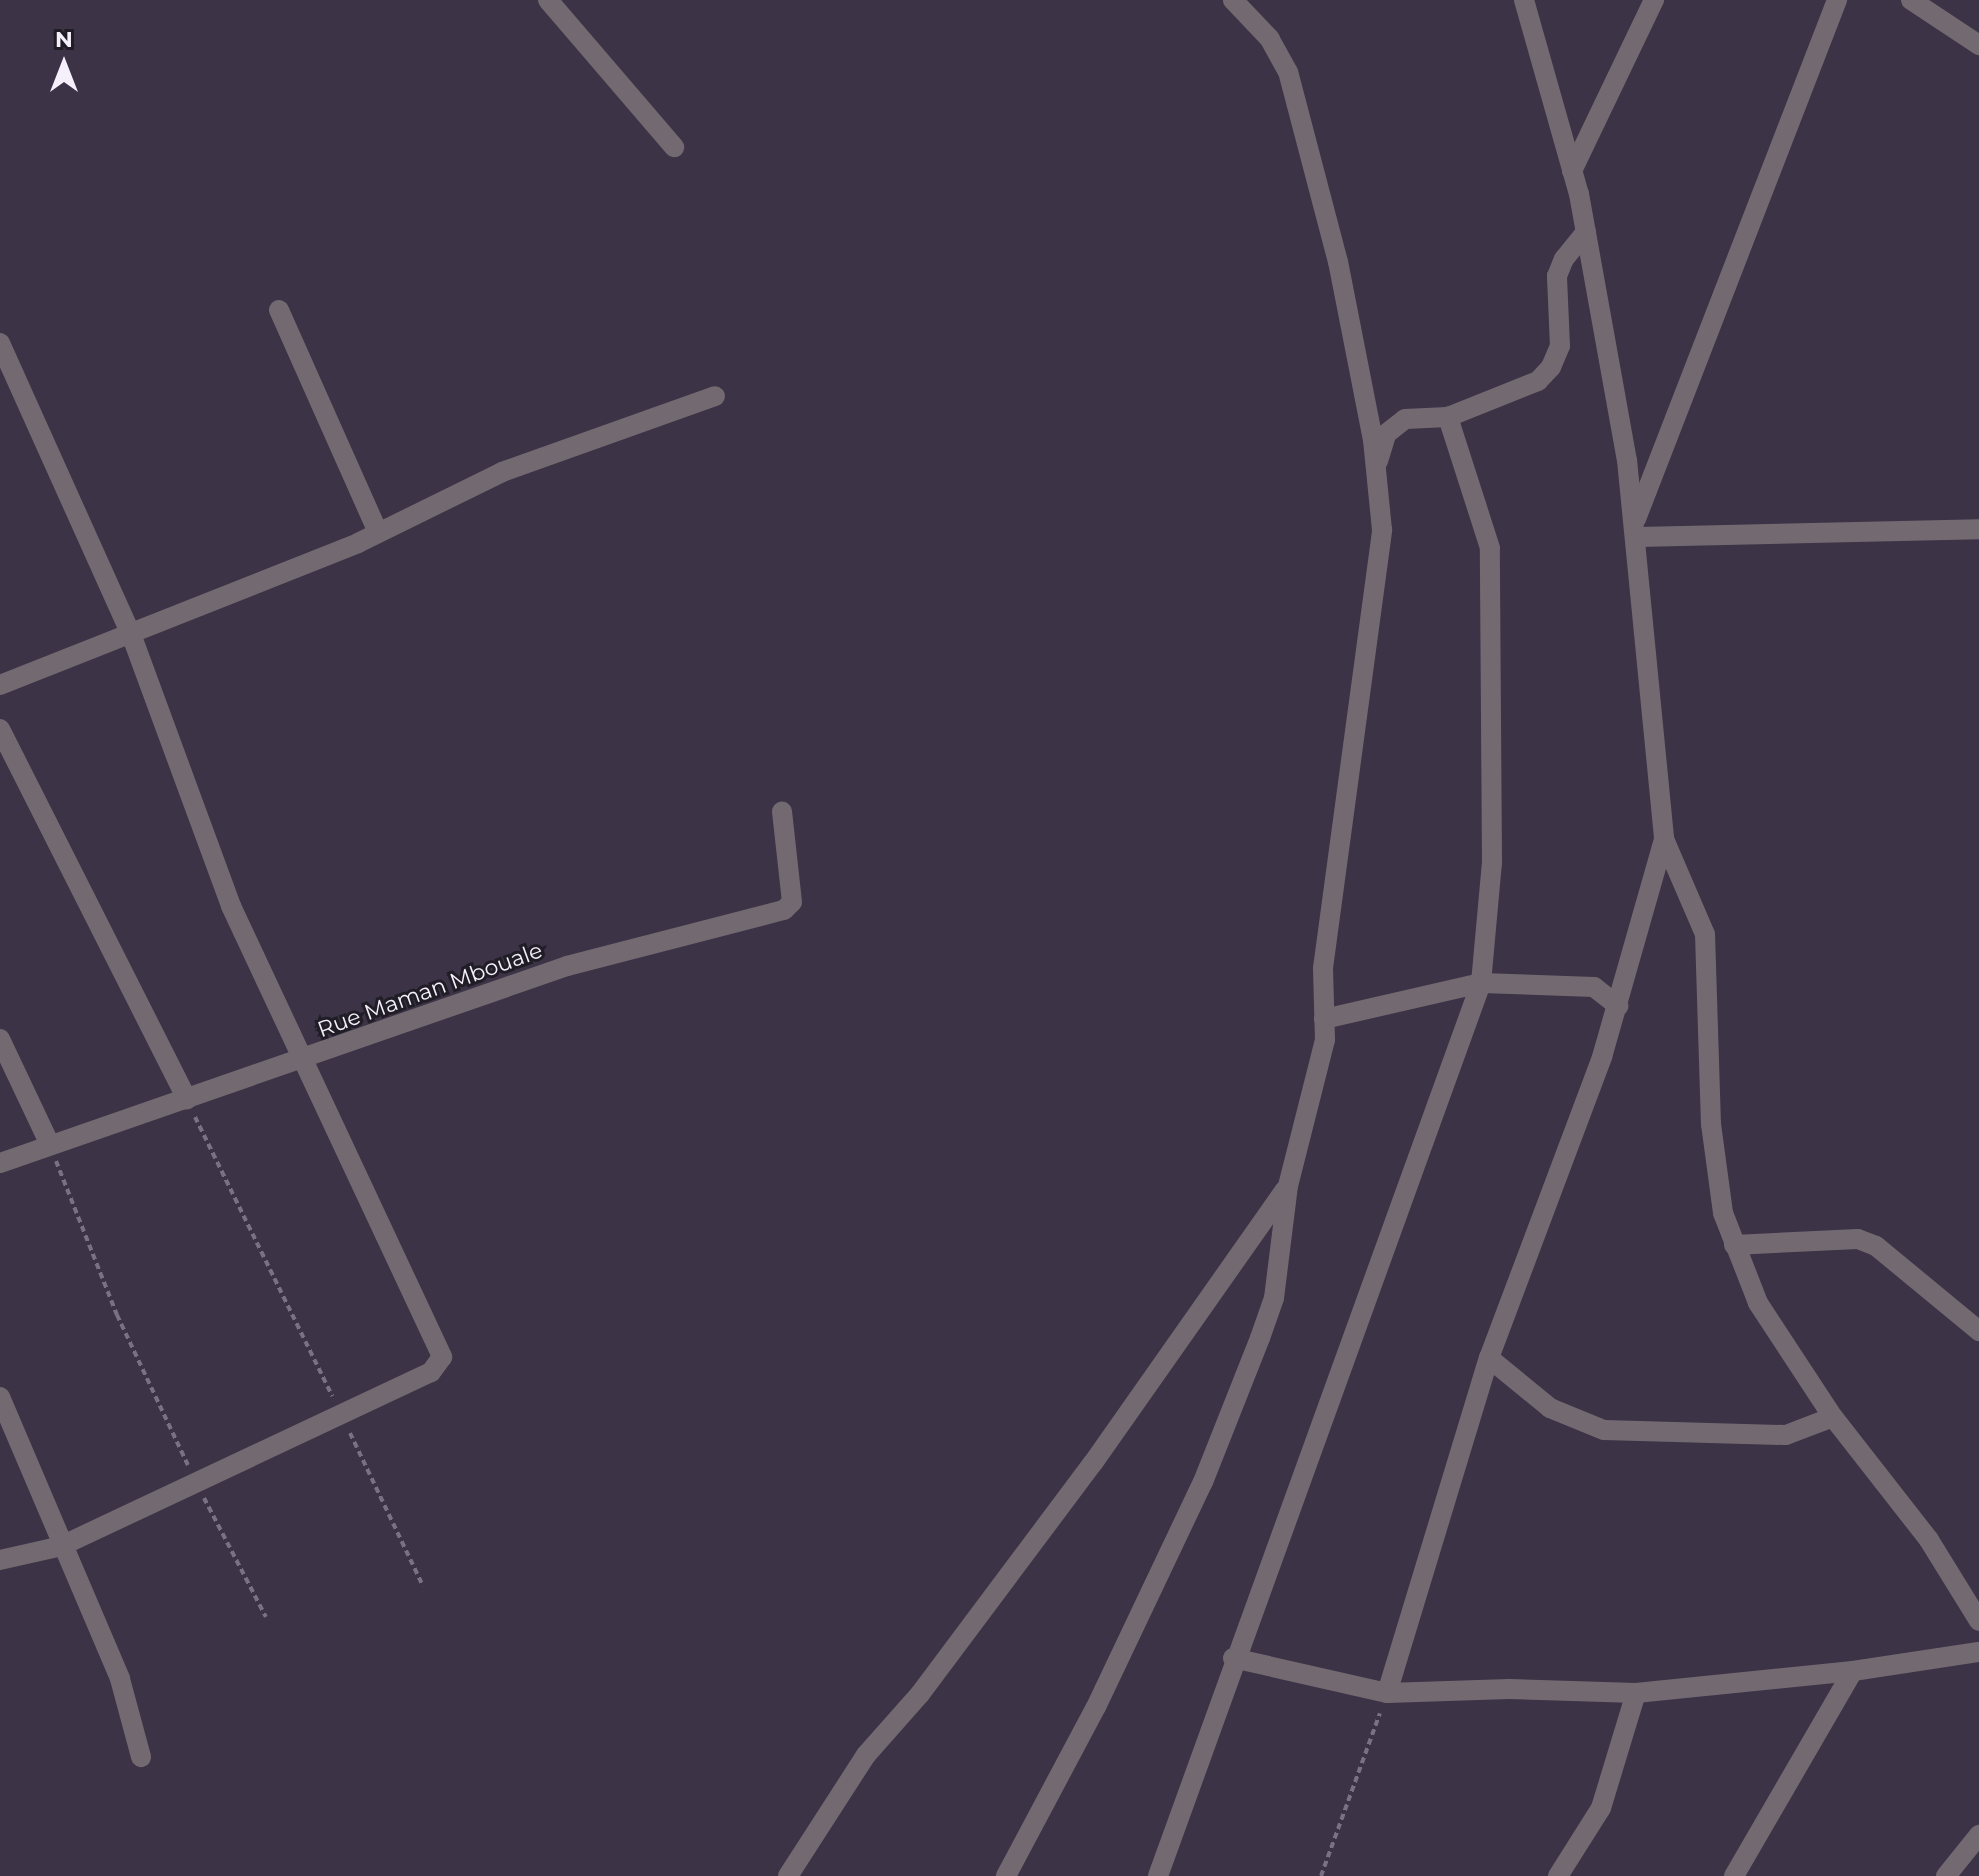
<!DOCTYPE html>
<html>
<head>
<meta charset="utf-8">
<style>
  body { margin:0 }
  #map { position:relative; width:1979px; height:1876px; overflow:hidden; background:#3c3347; font-family:Montserrat,sans-serif }
  div>[style] { position:absolute }
  .path>* { height:4px; margin-top:-2px; transform-origin:0; background:repeating-linear-gradient(90deg,#7a7284 0 6px,transparent 0 10px) }
  .minor>* { height:20px; margin:-10px; padding:0 10px; transform-origin:10px; border-radius:10px; background:#736a71 }
  span { translate:-50% -50%; white-space:nowrap; text-align:center; line-height:1.15; -webkit-text-stroke:6px #211d26; paint-order:stroke }
  .street-label { font-size:22px; color:#f5f0fc }
  .north { position:absolute; left:24px; top:24px; width:80px; height:80px; -webkit-text-stroke:6px #211d26; paint-order:stroke; rotate:0deg; font-size:22px; font-weight:700; line-height:32px; text-align:center; color:#f5f0fc }
  .north::after { content:''; display:block; margin:auto; width:28px; height:36px; background:#f5f0fc; clip-path:polygon(50% 0,100% 100%,50% 72%,0 100%) }
</style>
</head>
<body>
<div id="map">
  <div class="path">
    <div style="left:195px;top:1117px;width:311px;rotate:63.8deg"></div>
    <div style="left:56px;top:1161px;width:166px;rotate:68.4deg"></div>
    <div style="left:117px;top:1315px;width:166px;rotate:64.7deg"></div>
    <div style="left:350px;top:1433px;width:170px;rotate:64.5deg"></div>
    <div style="left:204px;top:1498px;width:134px;rotate:62.5deg"></div>
    <div style="left:1321px;top:1876px;width:173px;rotate:-70.1deg"></div>
  </div>
  <div class="minor">
    <div style="left:548px;top:0;width:194px;rotate:49.4deg"></div>
    <div style="left:1524px;top:0;width:202px;rotate:74.2deg"></div>
    <div style="left:1579px;top:194px;width:270px;rotate:79.8deg"></div>
    <div style="left:1627px;top:460px;width:381px;rotate:84.4deg"></div>
    <div style="left:1664px;top:839px;width:103px;rotate:66.7deg"></div>
    <div style="left:1705px;top:934px;width:190px;rotate:88.2deg"></div>
    <div style="left:1711px;top:1124px;width:90px;rotate:82.3deg"></div>
    <div style="left:1723px;top:1213px;width:97px;rotate:68.7deg"></div>
    <div style="left:1758px;top:1303px;width:136px;rotate:56.7deg"></div>
    <div style="left:1833px;top:1417px;width:156px;rotate:52deg"></div>
    <div style="left:1929px;top:1540px;width:95px;rotate:58.3deg"></div>
    <div style="left:1911px;top:0;width:82px;rotate:33.5deg"></div>
    <div style="left:1572px;top:171px;width:190px;rotate:-64.4deg"></div>
    <div style="left:279px;top:310px;width:243px;rotate:66deg"></div>
    <div style="left:0;top:343px;width:319px;rotate:65.8deg"></div>
    <div style="left:131px;top:634px;width:290px;rotate:69.8deg"></div>
    <div style="left:231px;top:906px;width:498px;rotate:64.9deg"></div>
    <div style="left:442px;top:1357px;width:19px;rotate:126deg"></div>
    <div style="left:431px;top:1372px;width:408px;rotate:154.8deg"></div>
    <div style="left:62px;top:1546px;width:64px;rotate:167.3deg"></div>
    <div style="left:1378px;top:461px;width:28px;rotate:-73deg"></div>
    <div style="left:1386px;top:434px;width:24px;rotate:-38deg"></div>
    <div style="left:1405px;top:419px;width:43px;rotate:-2.7deg"></div>
    <div style="left:1448px;top:417px;width:97px;rotate:-21.8deg"></div>
    <div style="left:1538px;top:381px;width:19px;rotate:-47deg"></div>
    <div style="left:1551px;top:367px;width:23px;rotate:-67deg"></div>
    <div style="left:1560px;top:346px;width:70px;rotate:-92.5deg"></div>
    <div style="left:1557px;top:276px;width:18px;rotate:-68deg"></div>
    <div style="left:1564px;top:259px;width:35px;rotate:-51deg"></div>
    <div style="left:1636px;top:519px;width:557px;rotate:-68.83deg"></div>
    <div style="left:1638px;top:537px;width:341px;rotate:-1.3deg"></div>
    <div style="left:0;top:685px;width:385px;rotate:-21.6deg"></div>
    <div style="left:358px;top:543px;width:161px;rotate:-26.2deg"></div>
    <div style="left:502px;top:472px;width:226px;rotate:-19.6deg"></div>
    <div style="left:0;top:729px;width:415px;rotate:63.2deg"></div>
    <div style="left:1324px;top:1019px;width:161px;rotate:-12.9deg"></div>
    <div style="left:1481px;top:983px;width:113px;rotate:2deg"></div>
    <div style="left:1594px;top:987px;width:31px;rotate:38deg"></div>
    <div style="left:0;top:1039px;width:117px;rotate:64.7deg"></div>
    <div style="left:0;top:1163px;width:600px;rotate:-19.16deg"></div>
    <div style="left:567px;top:966px;width:224px;rotate:-14.5deg"></div>
    <div style="left:784px;top:910px;width:11px;rotate:-45deg"></div>
    <div style="left:792px;top:902px;width:91px;rotate:-96.3deg"></div>
    <div style="left:1734px;top:1245px;width:124px;rotate:-2.8deg"></div>
    <div style="left:1858px;top:1239px;width:19px;rotate:21deg"></div>
    <div style="left:1876px;top:1246px;width:134px;rotate:39.5deg"></div>
    <div style="left:1489px;top:1358px;width:79px;rotate:39.3deg"></div>
    <div style="left:1550px;top:1408px;width:58px;rotate:22.2deg"></div>
    <div style="left:1604px;top:1430px;width:182px;rotate:1.6deg"></div>
    <div style="left:1786px;top:1435px;width:50px;rotate:-21deg"></div>
    <div style="left:0;top:1397px;width:306px;rotate:66.9deg"></div>
    <div style="left:120px;top:1679px;width:81px;rotate:74.9deg"></div>
    <div style="left:1233px;top:1658px;width:158px;rotate:12.8deg"></div>
    <div style="left:1387px;top:1693px;width:122px;rotate:-1.9deg"></div>
    <div style="left:1509px;top:1689px;width:127px;rotate:1.8deg"></div>
    <div style="left:1636px;top:1693px;width:218px;rotate:-5.8deg"></div>
    <div style="left:1853px;top:1671px;width:127px;rotate:-8.6deg"></div>
    <div style="left:1387px;top:1693px;width:350px;rotate:-73.1deg"></div>
    <div style="left:1489px;top:1358px;width:322px;rotate:-69.4deg"></div>
    <div style="left:1602px;top:1057px;width:227px;rotate:-74.1deg"></div>
    <div style="left:788px;top:1876px;width:144px;rotate:-57.2deg"></div>
    <div style="left:866px;top:1755px;width:81px;rotate:-48.5deg"></div>
    <div style="left:920px;top:1694px;width:289px;rotate:-53.2deg"></div>
    <div style="left:1093px;top:1463px;width:334px;rotate:-54.9deg"></div>
    <div style="left:1006px;top:1876px;width:191px;rotate:-62deg"></div>
    <div style="left:1096px;top:1707px;width:249px;rotate:-64.6deg"></div>
    <div style="left:1203px;top:1482px;width:155px;rotate:-68.4deg"></div>
    <div style="left:1260px;top:1338px;width:42px;rotate:-70.7deg"></div>
    <div style="left:1274px;top:1298px;width:113px;rotate:-82.9deg"></div>
    <div style="left:1288px;top:1186px;width:151px;rotate:-75.8deg"></div>
    <div style="left:1325px;top:1040px;width:72px;rotate:-91.6deg"></div>
    <div style="left:1323px;top:968px;width:442px;rotate:-82.3deg"></div>
    <div style="left:1382px;top:530px;width:90px;rotate:-95.7deg"></div>
    <div style="left:1373px;top:440px;width:181px;rotate:-101.1deg"></div>
    <div style="left:1338px;top:262px;width:196px;rotate:-104.7deg"></div>
    <div style="left:1288px;top:72px;width:38px;rotate:-119deg"></div>
    <div style="left:1270px;top:39px;width:54px;rotate:-133.5deg"></div>
    <div style="left:1158px;top:1876px;width:950px;rotate:-70.11deg"></div>
    <div style="left:1481px;top:983px;width:121px;rotate:-84.8deg"></div>
    <div style="left:1492px;top:863px;width:315px;rotate:-90.4deg"></div>
    <div style="left:1490px;top:548px;width:138px;rotate:-107.8deg"></div>
    <div style="left:1558px;top:1876px;width:80px;rotate:-57.7deg"></div>
    <div style="left:1601px;top:1808px;width:120px;rotate:-73.1deg"></div>
    <div style="left:1734px;top:1876px;width:237px;rotate:-59.9deg"></div>
    <div style="left:1946px;top:1876px;width:53px;rotate:-51.2deg"></div>
  </div>
  <div class="street-label">
    <span style="left:430px;top:990px;rotate:-20deg">Rue Maman Mbouale</span>
  </div>
  <div class="north">N</div>
</div>
</body>
</html>
